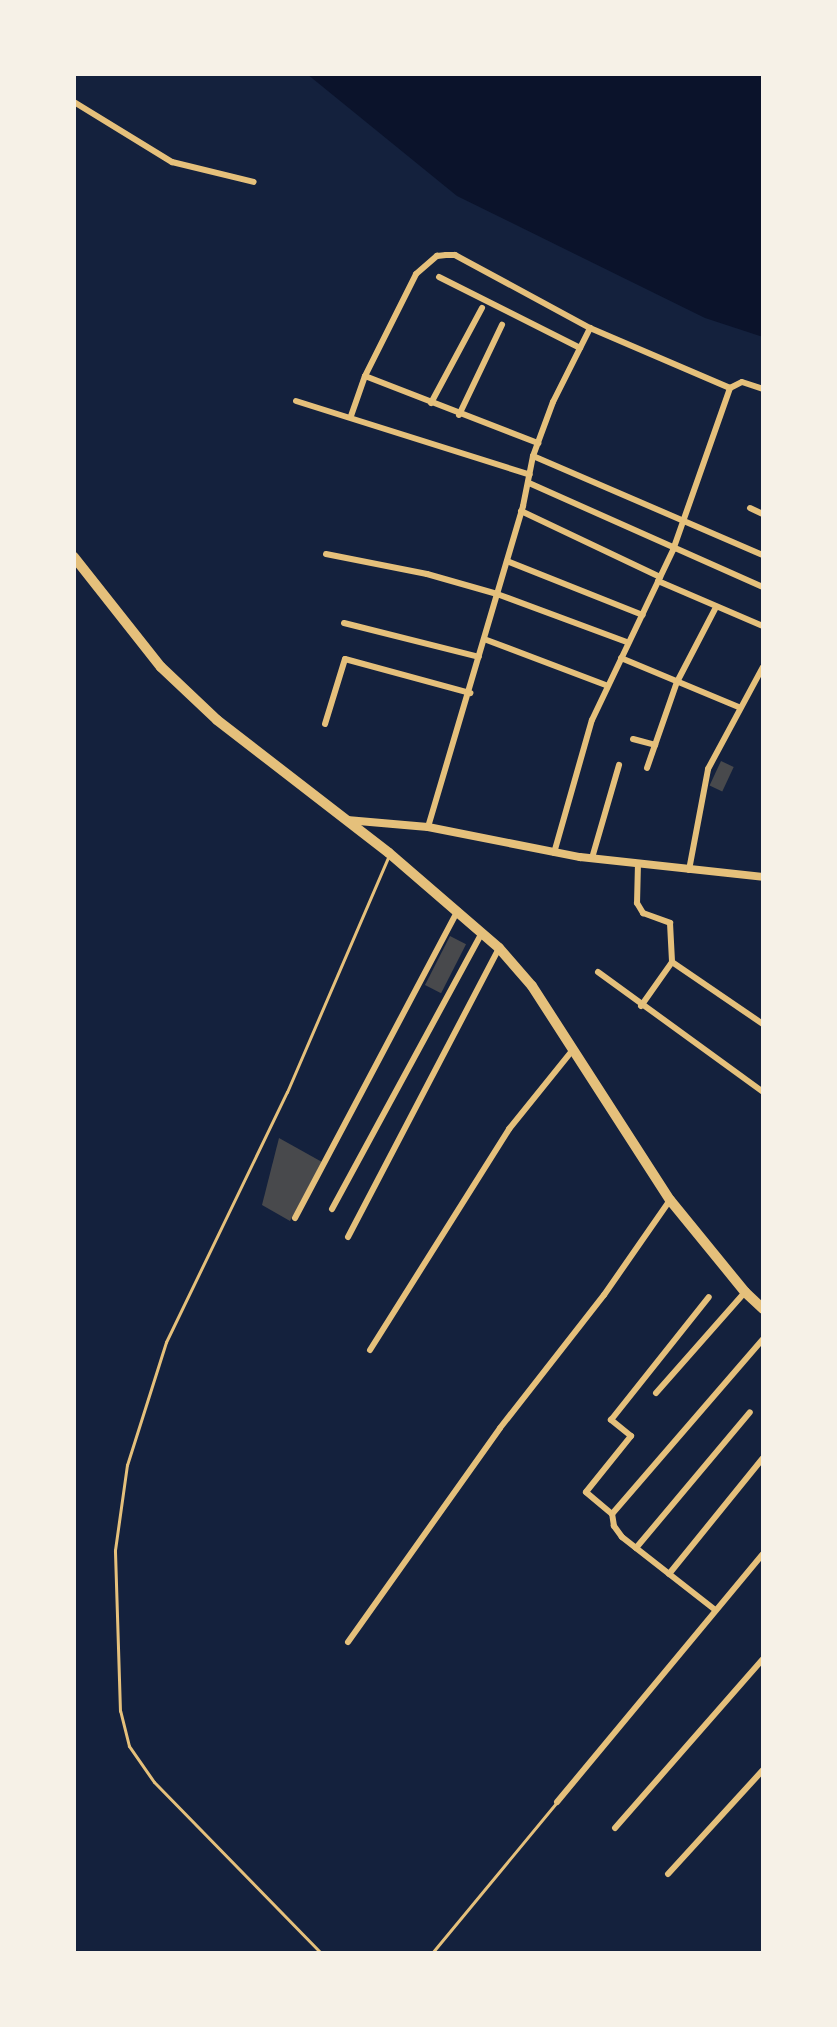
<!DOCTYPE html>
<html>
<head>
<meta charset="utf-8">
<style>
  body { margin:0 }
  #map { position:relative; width:837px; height:2027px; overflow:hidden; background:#14213d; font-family:"DM Sans",sans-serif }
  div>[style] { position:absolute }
  .water>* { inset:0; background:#0b132b }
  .building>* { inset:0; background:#48494c; transform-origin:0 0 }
  .service>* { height:3px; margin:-1.5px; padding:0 1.5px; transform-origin:1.5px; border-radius:1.5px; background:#e5c07b }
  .minor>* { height:6px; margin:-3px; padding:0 3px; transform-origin:3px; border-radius:3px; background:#e5c07b }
  .tertiary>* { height:8px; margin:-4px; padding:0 4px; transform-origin:4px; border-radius:4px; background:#e5c07b }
  .primary>* { height:10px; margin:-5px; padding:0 5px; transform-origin:5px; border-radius:5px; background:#e5c07b }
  span { translate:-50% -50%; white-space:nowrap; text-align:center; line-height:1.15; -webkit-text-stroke:8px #f6f1e7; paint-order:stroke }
  .frame { position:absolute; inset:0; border:76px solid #f6f1e7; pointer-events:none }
</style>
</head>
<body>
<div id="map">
  <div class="water">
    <div style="clip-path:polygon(307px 74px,763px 74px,763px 337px,705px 318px,457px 196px)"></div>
  </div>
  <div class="building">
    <div style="left:721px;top:761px;width:14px;height:27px;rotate:25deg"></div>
    <div style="left:450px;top:936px;width:18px;height:55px;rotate:27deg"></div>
    <div style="clip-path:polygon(279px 1138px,322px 1162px,290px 1221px,262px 1205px)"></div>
  </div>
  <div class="service">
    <div style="left:321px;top:1953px;width:239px;rotate:-134.3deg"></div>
    <div style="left:154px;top:1782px;width:44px;rotate:-124.8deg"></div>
    <div style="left:129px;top:1746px;width:36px;rotate:-104deg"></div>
    <div style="left:120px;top:1711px;width:161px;rotate:-91.8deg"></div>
    <div style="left:115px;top:1550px;width:86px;rotate:-82deg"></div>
    <div style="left:127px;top:1465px;width:129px;rotate:-72.4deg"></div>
    <div style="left:166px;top:1342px;width:278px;rotate:-64.2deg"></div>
    <div style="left:287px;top:1092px;width:256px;rotate:-66.7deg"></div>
    <div style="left:432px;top:1953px;width:196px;rotate:-50.4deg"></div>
  </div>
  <div class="minor">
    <div style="left:74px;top:102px;width:115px;rotate:31.5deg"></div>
    <div style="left:172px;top:162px;width:84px;rotate:13.7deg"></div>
    <div style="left:439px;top:277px;width:158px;rotate:26.7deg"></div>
    <div style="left:365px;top:376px;width:186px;rotate:21.2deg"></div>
    <div style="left:296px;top:401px;width:245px;rotate:17.5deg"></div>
    <div style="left:431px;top:403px;width:108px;rotate:-61.8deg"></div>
    <div style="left:459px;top:415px;width:100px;rotate:-64.5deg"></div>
    <div style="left:351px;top:416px;width:42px;rotate:-70.7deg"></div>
    <div style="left:365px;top:376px;width:114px;rotate:-63.4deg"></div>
    <div style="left:416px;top:274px;width:28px;rotate:-41deg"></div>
    <div style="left:437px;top:256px;width:9px;rotate:-6deg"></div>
    <div style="left:446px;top:255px;width:9px"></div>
    <div style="left:455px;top:255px;width:153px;rotate:28.4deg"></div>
    <div style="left:590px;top:328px;width:152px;rotate:23.2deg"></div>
    <div style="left:533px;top:456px;width:250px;rotate:23.3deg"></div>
    <div style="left:529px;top:483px;width:256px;rotate:24deg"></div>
    <div style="left:750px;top:508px;width:14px;rotate:25deg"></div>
    <div style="left:521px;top:511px;width:154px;rotate:25.4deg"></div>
    <div style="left:326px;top:554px;width:103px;rotate:11.2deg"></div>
    <div style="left:427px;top:574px;width:73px;rotate:15.9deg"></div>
    <div style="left:497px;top:594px;width:139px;rotate:20.3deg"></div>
    <div style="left:507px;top:561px;width:146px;rotate:21.7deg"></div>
    <div style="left:658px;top:581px;width:114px;rotate:23.2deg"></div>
    <div style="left:344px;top:623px;width:139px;rotate:14.1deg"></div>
    <div style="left:484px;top:639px;width:130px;rotate:20.7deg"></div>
    <div style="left:621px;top:658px;width:128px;rotate:22.6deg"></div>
    <div style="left:325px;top:724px;width:68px;rotate:-72.9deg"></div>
    <div style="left:345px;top:659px;width:130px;rotate:15.2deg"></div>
    <div style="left:633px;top:739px;width:23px;rotate:15deg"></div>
    <div style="left:647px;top:768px;width:91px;rotate:-70.8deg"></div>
    <div style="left:677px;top:682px;width:85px;rotate:-62.5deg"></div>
    <div style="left:428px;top:827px;width:335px;rotate:-73.5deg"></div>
    <div style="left:523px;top:506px;width:51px;rotate:-78.7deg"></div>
    <div style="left:533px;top:456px;width:58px;rotate:-69.7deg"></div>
    <div style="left:553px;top:402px;width:83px;rotate:-63.4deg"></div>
    <div style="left:554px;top:853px;width:138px;rotate:-74.1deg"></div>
    <div style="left:592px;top:720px;width:188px;rotate:-64.5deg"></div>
    <div style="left:673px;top:550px;width:172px;rotate:-70.6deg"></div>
    <div style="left:730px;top:388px;width:13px;rotate:-27deg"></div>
    <div style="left:742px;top:382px;width:22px;rotate:18deg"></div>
    <div style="left:592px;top:858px;width:97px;rotate:-73.8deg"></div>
    <div style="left:638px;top:863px;width:40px;rotate:91.4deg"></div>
    <div style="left:637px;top:903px;width:12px;rotate:59deg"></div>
    <div style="left:643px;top:913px;width:29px;rotate:20deg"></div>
    <div style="left:670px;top:923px;width:39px;rotate:87deg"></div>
    <div style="left:672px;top:962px;width:110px;rotate:34.3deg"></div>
    <div style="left:689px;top:870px;width:103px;rotate:-79.3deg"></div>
    <div style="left:708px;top:769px;width:116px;rotate:-61.7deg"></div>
    <div style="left:598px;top:972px;width:204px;rotate:36deg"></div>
    <div style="left:641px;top:1006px;width:54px;rotate:-54.8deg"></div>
    <div style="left:332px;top:1209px;width:314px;rotate:-61.5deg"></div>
    <div style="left:295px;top:1218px;width:348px;rotate:-62.1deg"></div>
    <div style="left:348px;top:1237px;width:326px;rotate:-62.4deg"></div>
    <div style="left:370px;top:1350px;width:261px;rotate:-57.8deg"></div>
    <div style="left:509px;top:1129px;width:100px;rotate:-51.1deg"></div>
    <div style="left:656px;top:1393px;width:135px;rotate:-48.6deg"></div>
    <div style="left:612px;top:1514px;width:34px;rotate:-140deg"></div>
    <div style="left:586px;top:1492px;width:72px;rotate:-51.2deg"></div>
    <div style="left:631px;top:1436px;width:26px;rotate:-141deg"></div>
    <div style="left:611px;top:1420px;width:157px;rotate:-51.5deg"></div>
    <div style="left:636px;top:1548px;width:177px;rotate:-50deg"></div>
    <div style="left:669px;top:1574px;width:149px;rotate:-51deg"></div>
    <div style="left:714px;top:1609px;width:117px;rotate:-142deg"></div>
    <div style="left:622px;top:1537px;width:14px;rotate:-126deg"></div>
    <div style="left:614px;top:1526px;width:12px;rotate:-99deg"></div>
    <div style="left:612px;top:1514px;width:231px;rotate:-49.2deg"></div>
    <div style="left:348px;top:1642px;width:262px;rotate:-54.6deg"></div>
    <div style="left:500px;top:1428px;width:169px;rotate:-52deg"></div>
    <div style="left:604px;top:1295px;width:116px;rotate:-55.2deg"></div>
    <div style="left:557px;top:1802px;width:322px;rotate:-50.3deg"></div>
    <div style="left:615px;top:1828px;width:225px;rotate:-48.8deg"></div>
    <div style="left:668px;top:1874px;width:141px;rotate:-47.6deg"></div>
  </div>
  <div class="tertiary">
    <div style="left:347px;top:820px;width:81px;rotate:4.9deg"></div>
    <div style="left:428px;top:827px;width:155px;rotate:11.2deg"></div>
    <div style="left:580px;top:857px;width:184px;rotate:6.2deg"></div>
  </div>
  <div class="primary">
    <div style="left:74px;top:557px;width:140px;rotate:51.7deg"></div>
    <div style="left:161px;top:667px;width:77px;rotate:43.4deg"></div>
    <div style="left:217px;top:720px;width:217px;rotate:37.7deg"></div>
    <div style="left:389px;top:853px;width:145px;rotate:40.8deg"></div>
    <div style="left:499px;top:948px;width:50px;rotate:49deg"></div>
    <div style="left:532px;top:986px;width:255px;rotate:57.2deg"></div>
    <div style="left:670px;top:1200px;width:119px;rotate:50.8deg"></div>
    <div style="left:745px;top:1292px;width:25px;rotate:43deg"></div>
  </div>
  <div class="frame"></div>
</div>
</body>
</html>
